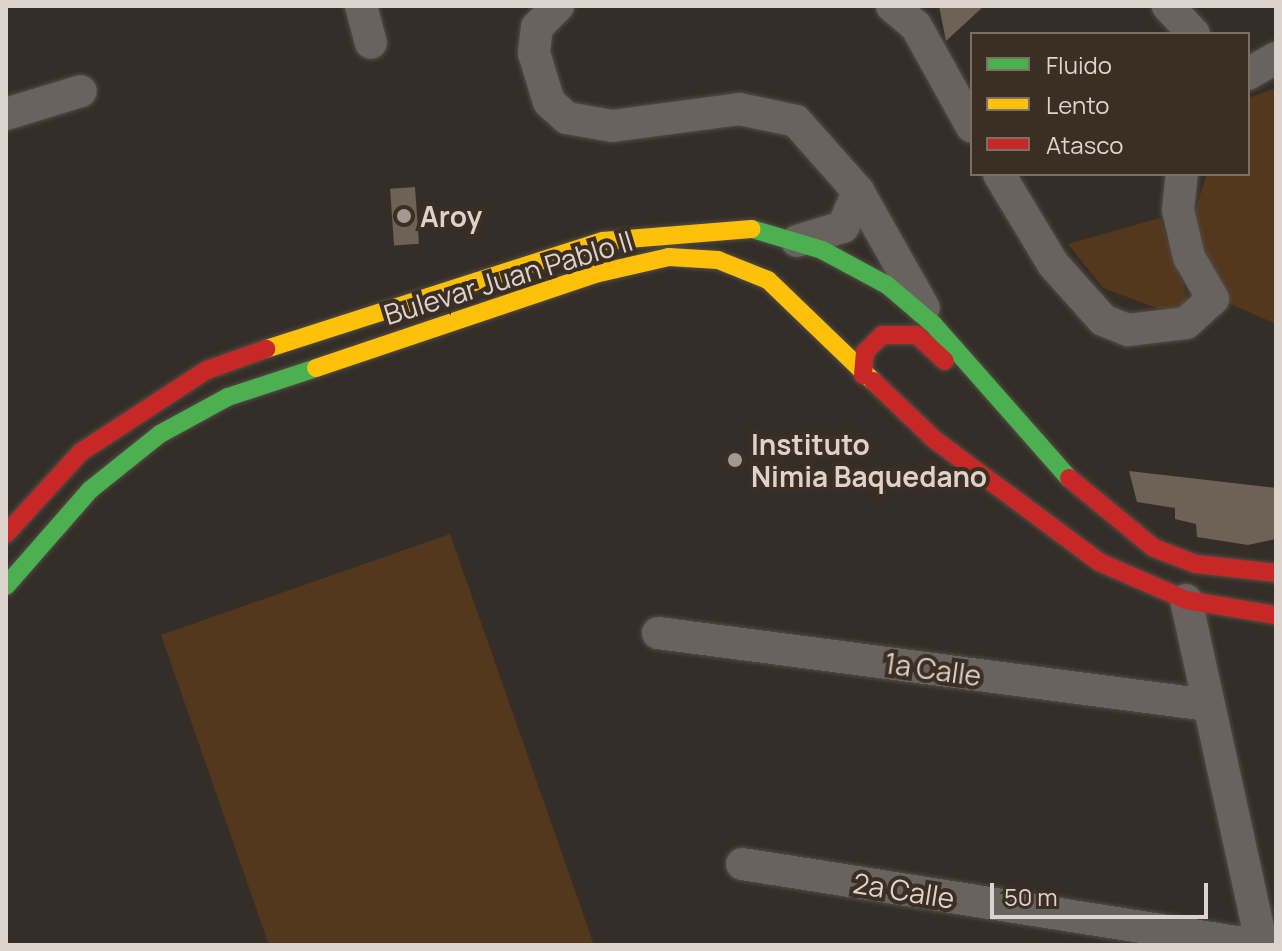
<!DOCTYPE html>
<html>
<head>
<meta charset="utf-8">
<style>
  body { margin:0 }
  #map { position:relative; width:1282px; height:951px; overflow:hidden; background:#352e28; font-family:Manrope,sans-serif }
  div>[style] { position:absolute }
  .green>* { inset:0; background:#53381d }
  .building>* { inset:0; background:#6e6155; transform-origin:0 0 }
  .roads { filter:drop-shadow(0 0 2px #524c46) drop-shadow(0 0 2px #524c46) }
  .street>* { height:32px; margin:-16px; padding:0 16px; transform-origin:16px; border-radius:16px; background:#68635e }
  .fast>* { height:18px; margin:-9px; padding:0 9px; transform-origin:9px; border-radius:9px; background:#4caf50 }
  .slow>* { height:18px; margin:-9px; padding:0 9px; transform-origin:9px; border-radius:9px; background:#ffc107 }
  .jam>* { height:18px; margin:-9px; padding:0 9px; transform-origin:9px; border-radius:9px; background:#c62828 }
  .dots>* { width:22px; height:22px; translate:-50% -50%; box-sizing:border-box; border:4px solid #3b2e22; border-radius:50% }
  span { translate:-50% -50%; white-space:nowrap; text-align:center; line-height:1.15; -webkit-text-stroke:8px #3b2e22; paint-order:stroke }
  .poi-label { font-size:28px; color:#dcd3cc; font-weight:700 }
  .left { translate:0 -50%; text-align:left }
  .street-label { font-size:28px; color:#dcd3cc }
  .frame { position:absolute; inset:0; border:8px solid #dcd3cc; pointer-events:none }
  .legend { position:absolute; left:970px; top:32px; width:280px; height:144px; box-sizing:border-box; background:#3b2e22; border:2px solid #7b7066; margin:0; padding:10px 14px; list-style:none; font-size:24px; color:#dcd3cc }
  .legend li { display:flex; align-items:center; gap:16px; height:40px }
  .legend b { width:40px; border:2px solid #7b7066 }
  .scale { position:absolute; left:990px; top:883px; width:218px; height:36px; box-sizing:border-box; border:4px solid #dcd3cc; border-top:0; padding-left:10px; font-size:24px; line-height:28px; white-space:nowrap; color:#dcd3cc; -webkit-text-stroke:6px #3b2e22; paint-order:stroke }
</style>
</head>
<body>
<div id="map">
  <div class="green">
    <div style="clip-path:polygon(1276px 88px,1276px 324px,1226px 302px,1205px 267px,1195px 211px,1207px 174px,1248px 174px,1248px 98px)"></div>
    <div style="clip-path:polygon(1160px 218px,1189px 302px,1168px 312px,1103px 288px,1068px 244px)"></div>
    <div style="clip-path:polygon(450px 534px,594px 945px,269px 945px,161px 635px)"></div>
  </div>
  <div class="building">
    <div style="clip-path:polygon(939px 6px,984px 6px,946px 41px)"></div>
    <div style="left:415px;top:187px;width:57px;height:25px;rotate:86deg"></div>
    <div style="clip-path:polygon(1129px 471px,1276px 488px,1276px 539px,1248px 545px,1197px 537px,1196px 524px,1175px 519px,1175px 508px,1137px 502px)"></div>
  </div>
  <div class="roads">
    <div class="street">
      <div style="left:361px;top:6px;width:38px;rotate:75deg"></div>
      <div style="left:558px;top:6px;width:30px;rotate:135deg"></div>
      <div style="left:537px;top:27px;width:26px;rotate:97deg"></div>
      <div style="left:534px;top:53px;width:51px;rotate:73deg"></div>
      <div style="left:549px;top:102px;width:24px;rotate:42deg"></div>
      <div style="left:567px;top:118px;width:46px;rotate:10.1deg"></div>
      <div style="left:612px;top:126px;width:128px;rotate:-7.6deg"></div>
      <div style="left:739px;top:109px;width:58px;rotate:11.9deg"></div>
      <div style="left:796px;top:121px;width:94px;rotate:48.5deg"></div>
      <div style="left:858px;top:191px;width:134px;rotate:60.6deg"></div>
      <div style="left:892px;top:6px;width:31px;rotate:40deg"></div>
      <div style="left:916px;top:26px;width:115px;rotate:61deg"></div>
      <div style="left:1168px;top:6px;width:38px;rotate:47deg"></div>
      <div style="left:1248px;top:74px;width:32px;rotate:-30deg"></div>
      <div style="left:6px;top:114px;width:78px;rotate:-17deg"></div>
      <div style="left:999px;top:174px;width:105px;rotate:59deg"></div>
      <div style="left:1053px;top:264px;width:75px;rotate:48.2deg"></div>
      <div style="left:1103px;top:320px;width:27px;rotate:22deg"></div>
      <div style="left:1128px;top:330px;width:58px;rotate:-6.9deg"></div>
      <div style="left:1186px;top:323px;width:36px;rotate:-42deg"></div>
      <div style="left:1213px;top:299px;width:48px;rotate:-119.7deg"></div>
      <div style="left:1189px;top:257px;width:48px;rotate:-103.2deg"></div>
      <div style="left:1178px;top:210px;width:36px;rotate:-84deg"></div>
      <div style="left:797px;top:241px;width:48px;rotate:-16.9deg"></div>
      <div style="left:843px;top:227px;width:39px;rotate:-67deg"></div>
      <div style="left:1186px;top:600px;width:353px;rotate:77.6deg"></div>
      <div style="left:658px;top:633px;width:555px;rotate:7.46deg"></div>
      <div style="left:742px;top:864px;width:520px;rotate:8.96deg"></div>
    </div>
    <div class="fast">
      <div style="left:752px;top:229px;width:73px;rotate:16.7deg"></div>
      <div style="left:822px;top:250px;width:74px;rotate:28.3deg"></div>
      <div style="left:887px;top:285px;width:60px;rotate:40.3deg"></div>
      <div style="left:933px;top:324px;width:205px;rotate:48.6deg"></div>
      <div style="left:6px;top:586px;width:128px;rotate:-48.8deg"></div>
      <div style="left:90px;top:490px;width:90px;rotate:-38.7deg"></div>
      <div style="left:160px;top:434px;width:77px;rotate:-28.6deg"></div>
      <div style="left:228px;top:397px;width:93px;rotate:-18.2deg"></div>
    </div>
    <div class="slow">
      <div style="left:266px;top:349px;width:354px;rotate:-17.8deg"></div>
      <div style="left:603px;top:241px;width:149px;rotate:-4.6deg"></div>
      <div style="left:316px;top:368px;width:294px;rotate:-18.6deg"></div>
      <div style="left:595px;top:274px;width:76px;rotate:-12.9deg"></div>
      <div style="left:669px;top:257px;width:49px;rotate:3.5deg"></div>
      <div style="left:718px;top:260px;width:54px;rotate:21.8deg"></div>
      <div style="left:768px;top:280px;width:146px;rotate:43.9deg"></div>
    </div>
    <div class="jam">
      <div style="left:863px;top:375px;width:23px;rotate:-85deg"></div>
      <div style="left:865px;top:352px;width:24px;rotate:-45deg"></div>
      <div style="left:882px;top:335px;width:35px"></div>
      <div style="left:917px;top:335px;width:38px;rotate:43deg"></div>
      <div style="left:873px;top:381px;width:86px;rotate:43.6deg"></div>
      <div style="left:935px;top:440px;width:204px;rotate:36.6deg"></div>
      <div style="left:1099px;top:562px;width:95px;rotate:23.6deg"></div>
      <div style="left:1186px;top:600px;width:91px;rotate:9.5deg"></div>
      <div style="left:1069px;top:478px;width:110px;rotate:39.5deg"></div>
      <div style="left:1154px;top:548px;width:45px;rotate:20.9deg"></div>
      <div style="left:1196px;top:564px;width:81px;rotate:6.4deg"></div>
      <div style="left:6px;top:534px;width:111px;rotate:-47.6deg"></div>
      <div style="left:81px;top:452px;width:150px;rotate:-33.1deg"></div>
      <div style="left:207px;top:370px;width:63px;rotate:-19.6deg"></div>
    </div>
  </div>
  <div class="dots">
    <div style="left:404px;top:216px;background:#a29993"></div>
    <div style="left:735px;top:460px;background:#a29993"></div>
  </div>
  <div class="poi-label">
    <span class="left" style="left:420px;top:216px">Aroy</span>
    <span class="left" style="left:751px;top:460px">Instituto<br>Nimia Baquedano</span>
  </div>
  <div class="street-label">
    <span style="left:508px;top:277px;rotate:-17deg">Bulevar Juan Pablo II</span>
    <span style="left:933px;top:669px;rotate:8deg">1a Calle</span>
    <span style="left:904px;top:890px;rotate:9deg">2a Calle</span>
  </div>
  <div class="frame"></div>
  <ul class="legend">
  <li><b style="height:10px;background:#4caf50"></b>Fluido</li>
  <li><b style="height:10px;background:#ffc107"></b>Lento</li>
  <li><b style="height:10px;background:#c62828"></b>Atasco</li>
  </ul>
  <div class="scale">50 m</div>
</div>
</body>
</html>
